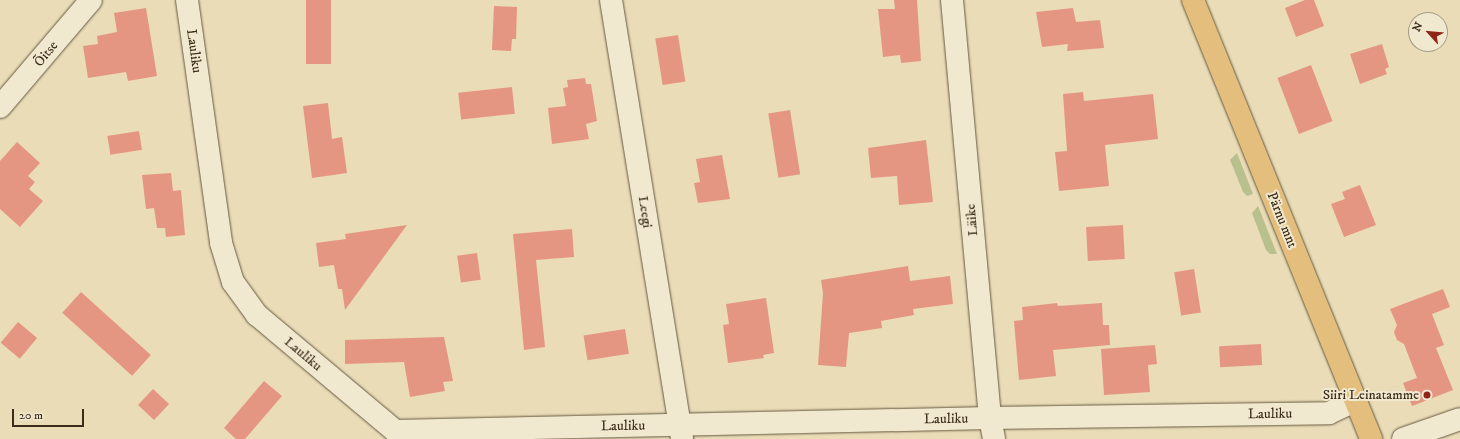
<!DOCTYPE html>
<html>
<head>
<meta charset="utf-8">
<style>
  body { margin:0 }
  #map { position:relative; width:1460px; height:439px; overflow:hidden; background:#e9dcb7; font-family:"IM FELL DW Pica",serif }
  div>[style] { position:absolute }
  .green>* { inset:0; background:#b8c08d }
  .building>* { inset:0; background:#e59683; transform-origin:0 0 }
  .roads { filter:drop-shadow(0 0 1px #665940) drop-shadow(0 0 1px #665940) }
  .minor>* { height:22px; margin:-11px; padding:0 11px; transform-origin:11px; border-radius:11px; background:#f1e8d0 }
  .major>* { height:22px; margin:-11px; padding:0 11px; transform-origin:11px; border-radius:11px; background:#e4be7c }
  .dots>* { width:11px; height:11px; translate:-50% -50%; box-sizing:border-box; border:2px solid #f1e8d0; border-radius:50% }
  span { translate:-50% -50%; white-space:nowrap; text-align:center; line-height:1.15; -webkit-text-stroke:4px #f1e8d0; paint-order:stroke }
  .street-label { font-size:14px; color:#3b2d19 }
  .poi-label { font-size:14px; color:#3b2d19 }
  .right { translate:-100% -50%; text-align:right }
  .north { position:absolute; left:1408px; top:12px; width:40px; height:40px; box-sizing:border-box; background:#f1e8d0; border:1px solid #a89d87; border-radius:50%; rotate:297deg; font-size:11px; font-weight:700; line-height:16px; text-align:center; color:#3b2d19 }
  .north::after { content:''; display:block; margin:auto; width:14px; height:18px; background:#8f2418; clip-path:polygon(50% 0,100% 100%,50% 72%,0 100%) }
  .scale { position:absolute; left:12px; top:409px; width:72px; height:18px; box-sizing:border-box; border:2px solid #3b2d19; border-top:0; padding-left:5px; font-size:12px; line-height:14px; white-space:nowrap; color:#3b2d19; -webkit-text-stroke:3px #f1e8d0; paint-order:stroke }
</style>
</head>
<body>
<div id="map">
  <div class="green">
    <div style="clip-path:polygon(1237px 153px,1253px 194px,1247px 196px,1243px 192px,1230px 160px)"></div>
    <div style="clip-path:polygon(1258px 206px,1277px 254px,1270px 254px,1266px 250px,1252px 213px)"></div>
  </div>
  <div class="building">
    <div style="left:306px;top:0;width:25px;height:64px"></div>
    <div style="clip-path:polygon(894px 0,917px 0,921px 61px,901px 63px,900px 55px,883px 57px,878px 9px,895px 9px)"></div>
    <div style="clip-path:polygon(1305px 0,1314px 0,1324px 26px,1296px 37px,1285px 8px)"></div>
    <div style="clip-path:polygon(494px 6px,517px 7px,516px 39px,512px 39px,511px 51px,492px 50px)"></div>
    <div style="clip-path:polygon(146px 8px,157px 76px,128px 81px,126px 72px,88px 78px,83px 46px,98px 44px,97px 36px,117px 32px,114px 13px)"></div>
    <div style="clip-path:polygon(1073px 8px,1076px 22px,1100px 20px,1104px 48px,1067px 51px,1068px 44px,1042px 47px,1036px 12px)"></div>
    <div style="left:678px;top:35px;width:47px;height:23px;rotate:81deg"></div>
    <div style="clip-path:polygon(1382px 44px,1389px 67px,1385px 69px,1387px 74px,1360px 84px,1350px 54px)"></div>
    <div style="left:1311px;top:65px;width:60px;height:36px;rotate:69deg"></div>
    <div style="clip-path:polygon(585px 78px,586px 84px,591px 84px,597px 121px,586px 124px,589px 139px,552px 144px,548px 108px,566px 106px,563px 88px,568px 87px,567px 80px)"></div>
    <div style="left:512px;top:87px;width:27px;height:54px;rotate:84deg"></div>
    <div style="clip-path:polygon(1083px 92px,1084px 101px,1153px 94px,1158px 139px,1105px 145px,1109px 186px,1059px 191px,1055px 152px,1067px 151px,1063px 94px)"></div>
    <div style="clip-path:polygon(328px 103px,332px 139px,342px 137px,347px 173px,312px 178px,303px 106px)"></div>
    <div style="left:790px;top:110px;width:65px;height:22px;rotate:81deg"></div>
    <div style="left:139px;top:131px;width:19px;height:32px;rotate:81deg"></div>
    <div style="clip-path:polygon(926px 140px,933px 202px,899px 205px,897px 176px,871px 178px,868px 148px)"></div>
    <div style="clip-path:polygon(17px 142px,40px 163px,28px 176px,35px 182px,29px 189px,43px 201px,20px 227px,0 209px,0 161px)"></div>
    <div style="clip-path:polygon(722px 155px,730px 199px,698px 203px,694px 183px,700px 182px,696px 159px)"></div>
    <div style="clip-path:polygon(171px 173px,173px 191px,181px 190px,185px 235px,166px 237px,165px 228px,157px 228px,154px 208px,146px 209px,142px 175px)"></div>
    <div style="clip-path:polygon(1360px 185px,1376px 225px,1344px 237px,1331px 204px,1345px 199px,1342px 192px)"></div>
    <div style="clip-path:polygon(407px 225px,380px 262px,345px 310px,342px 289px,338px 289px,334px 265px,319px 267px,316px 243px,346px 239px,345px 234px)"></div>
    <div style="left:1123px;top:225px;width:34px;height:37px;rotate:87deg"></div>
    <div style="clip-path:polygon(572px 229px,574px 257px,536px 260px,545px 347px,524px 350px,513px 234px)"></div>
    <div style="left:477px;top:253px;width:27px;height:20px;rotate:82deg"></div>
    <div style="clip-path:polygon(908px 266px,910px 281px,950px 276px,953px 304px,913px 309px,914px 315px,881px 321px,882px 328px,849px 333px,846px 367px,818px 365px,823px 293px,821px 280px)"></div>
    <div style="left:1194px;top:269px;width:44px;height:20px;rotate:81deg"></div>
    <div style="clip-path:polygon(1443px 289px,1450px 307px,1432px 314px,1444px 345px,1436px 348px,1453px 390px,1412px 406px,1403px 383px,1417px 378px,1404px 344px,1397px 340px,1394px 332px,1397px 325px,1390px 309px)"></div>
    <div style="left:81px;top:292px;width:94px;height:28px;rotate:42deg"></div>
    <div style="clip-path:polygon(766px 298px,774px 353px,763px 355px,764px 358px,728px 363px,723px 325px,729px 324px,726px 304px)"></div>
    <div style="clip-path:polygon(1057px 303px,1058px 306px,1102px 303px,1103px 325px,1109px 325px,1110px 345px,1053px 350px,1056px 376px,1019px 380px,1014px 321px,1023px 320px,1022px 307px)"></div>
    <div style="left:18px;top:322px;width:25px;height:27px;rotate:40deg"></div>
    <div style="left:625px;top:329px;width:25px;height:42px;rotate:81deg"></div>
    <div style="clip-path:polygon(444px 337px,453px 381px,443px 382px,445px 391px,410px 397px,404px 362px,345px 364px,345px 340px)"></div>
    <div style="left:1261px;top:344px;width:21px;height:42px;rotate:87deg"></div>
    <div style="clip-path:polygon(1155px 345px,1157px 364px,1148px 365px,1150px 392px,1104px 395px,1101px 349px)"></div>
    <div style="clip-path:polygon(264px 381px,282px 396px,245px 439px,236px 439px,224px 428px)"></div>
    <div style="left:153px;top:389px;width:22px;height:22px;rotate:43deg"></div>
  </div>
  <div class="roads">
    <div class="minor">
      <div style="left:187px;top:0;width:245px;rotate:82deg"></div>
      <div style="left:221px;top:243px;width:41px;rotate:72.9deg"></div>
      <div style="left:233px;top:282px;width:41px;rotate:54deg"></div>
      <div style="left:257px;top:315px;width:180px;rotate:40deg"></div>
      <div style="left:395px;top:431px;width:595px;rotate:-1.25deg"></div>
      <div style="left:990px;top:418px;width:339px;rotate:-0.8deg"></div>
      <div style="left:1329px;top:413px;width:29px;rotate:-25deg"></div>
      <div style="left:611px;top:0;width:445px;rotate:80.8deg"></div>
      <div style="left:952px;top:0;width:420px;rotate:84.8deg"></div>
      <div style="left:990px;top:418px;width:21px;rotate:79deg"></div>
      <div style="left:0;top:107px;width:140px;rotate:-49.6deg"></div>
      <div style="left:1403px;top:439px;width:60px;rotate:-19.3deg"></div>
    </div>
    <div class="major">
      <div style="left:1193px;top:0;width:474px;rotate:67.9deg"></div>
    </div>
  </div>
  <div class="dots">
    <div style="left:1427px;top:395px;background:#8f2418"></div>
  </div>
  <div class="street-label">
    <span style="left:194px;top:51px;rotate:82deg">Lauliku</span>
    <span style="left:46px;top:54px;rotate:-50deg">Õitse</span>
    <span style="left:645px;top:212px;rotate:81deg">Leegi</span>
    <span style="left:972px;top:220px;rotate:-95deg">Läike</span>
    <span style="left:1282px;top:220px;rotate:68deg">Pärnu mnt</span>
    <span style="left:303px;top:354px;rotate:40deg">Lauliku</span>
    <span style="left:1270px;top:414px;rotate:-1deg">Lauliku</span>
    <span style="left:946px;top:419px;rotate:-1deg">Lauliku</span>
    <span style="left:623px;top:426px;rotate:-1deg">Lauliku</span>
  </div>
  <div class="poi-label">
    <span class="right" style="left:1419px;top:395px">Siiri Leinatamme</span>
  </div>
  <div class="north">N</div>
  <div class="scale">20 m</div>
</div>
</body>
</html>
